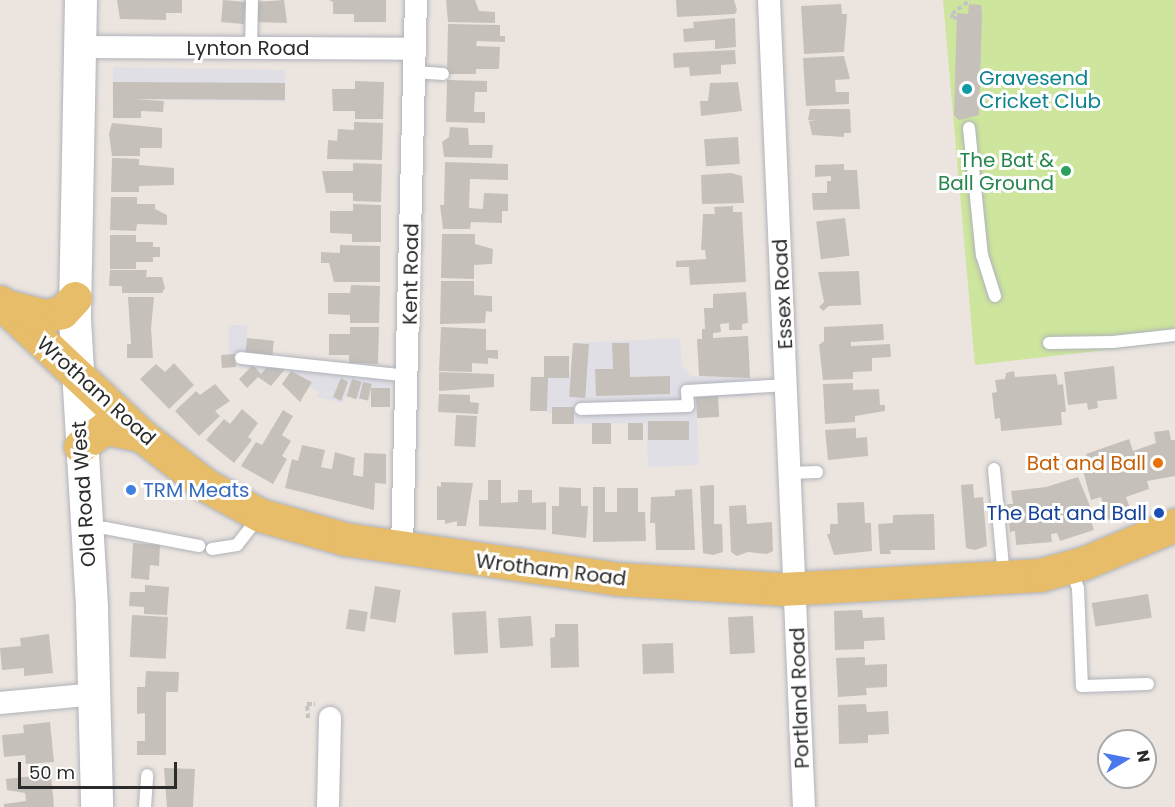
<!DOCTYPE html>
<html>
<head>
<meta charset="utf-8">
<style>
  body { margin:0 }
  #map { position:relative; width:1175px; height:807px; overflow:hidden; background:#ece5df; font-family:Poppins,sans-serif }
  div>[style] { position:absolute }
  .industrial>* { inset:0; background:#e0dfe5; transform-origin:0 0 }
  .pitch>* { inset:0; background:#cde59c }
  .building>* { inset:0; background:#c5c0ba; transform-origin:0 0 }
  .path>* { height:4px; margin-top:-2px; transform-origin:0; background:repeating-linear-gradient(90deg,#c4c4c4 0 4.5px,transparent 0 7.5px) }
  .roads { filter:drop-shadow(0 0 2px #afb2bb) drop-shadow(0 0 2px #afb2bb) }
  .lane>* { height:12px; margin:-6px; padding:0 6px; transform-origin:6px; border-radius:6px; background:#fff }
  .street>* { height:22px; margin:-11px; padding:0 11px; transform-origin:11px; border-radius:11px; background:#fff }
  .secondary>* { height:32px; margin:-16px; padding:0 16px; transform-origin:16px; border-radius:16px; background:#fff }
  .primary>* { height:33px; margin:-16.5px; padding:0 16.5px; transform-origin:16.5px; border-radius:16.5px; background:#e7bd69 }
  .dots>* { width:16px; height:16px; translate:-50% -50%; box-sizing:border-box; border:3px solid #fff; border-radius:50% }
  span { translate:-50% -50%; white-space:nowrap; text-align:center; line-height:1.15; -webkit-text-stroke:6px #fff; paint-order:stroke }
  .street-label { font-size:20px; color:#2b2b2b }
  .culture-label { font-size:20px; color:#0d838f }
  .left { translate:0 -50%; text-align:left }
  .leisure-label { font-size:20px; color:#27864d }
  .right { translate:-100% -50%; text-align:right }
  .food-label { font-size:20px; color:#c56008 }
  .shop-label { font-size:20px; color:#366cbe }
  .transit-label { font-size:20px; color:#164399 }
  .north { position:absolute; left:1097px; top:729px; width:60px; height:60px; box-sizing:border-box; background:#fff; border:2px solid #aaa; border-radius:50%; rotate:80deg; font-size:16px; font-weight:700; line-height:24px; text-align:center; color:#2b2b2b }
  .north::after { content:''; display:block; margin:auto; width:21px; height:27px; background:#4b78ed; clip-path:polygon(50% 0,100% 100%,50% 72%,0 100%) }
  .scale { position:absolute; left:18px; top:762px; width:159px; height:27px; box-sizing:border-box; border:3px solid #2b2b2b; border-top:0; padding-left:8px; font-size:18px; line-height:21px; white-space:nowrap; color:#2b2b2b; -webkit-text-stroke:4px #fff; paint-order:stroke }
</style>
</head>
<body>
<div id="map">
  <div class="industrial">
    <div style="left:113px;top:67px;width:172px;height:32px;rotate:1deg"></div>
    <div style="clip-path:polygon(229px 325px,247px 325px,246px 354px,390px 369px,390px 388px,372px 388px,369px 401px,346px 396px,343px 403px,317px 397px,319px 392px,309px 387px,312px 382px,302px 375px,300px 378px,290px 370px,267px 367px,261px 374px,254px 366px,249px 370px,236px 363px,235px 354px,229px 355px)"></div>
    <div style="clip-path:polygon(680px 338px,682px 366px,692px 376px,750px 378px,751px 396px,696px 397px,699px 465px,648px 467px,646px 423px,552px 424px,552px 413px,547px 413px,548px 378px,569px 378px,573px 343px)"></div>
  </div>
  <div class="pitch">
    <div style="clip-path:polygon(943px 0,1175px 0,1175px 342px,975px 365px)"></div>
  </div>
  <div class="building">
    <div style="clip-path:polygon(117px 0,182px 0,182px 13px,166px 13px,166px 20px,120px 19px)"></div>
    <div style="left:223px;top:0;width:23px;height:22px;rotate:5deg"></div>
    <div style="clip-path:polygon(284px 0,287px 23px,254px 22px,255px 2px)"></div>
    <div style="clip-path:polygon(329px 0,386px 0,386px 22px,354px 22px,354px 14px,333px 14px,333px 2px)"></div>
    <div style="clip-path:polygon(446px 0,475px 0,479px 11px,495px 12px,495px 23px,448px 22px)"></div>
    <div style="clip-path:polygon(676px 0,734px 0,737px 10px,735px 14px,677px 17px)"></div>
    <div style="clip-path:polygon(841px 4px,842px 14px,847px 14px,844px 52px,804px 54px,801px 6px)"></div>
    <div style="clip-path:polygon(969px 4px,981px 5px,982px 14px,979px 115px,959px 120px,954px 115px,957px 13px,968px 14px)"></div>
    <div style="clip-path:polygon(735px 18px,736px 47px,715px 49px,715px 40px,684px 42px,683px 29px,694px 28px,693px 22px)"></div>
    <div style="clip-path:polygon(448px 24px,500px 25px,500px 36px,505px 36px,505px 42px,477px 41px,476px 46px,500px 47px,499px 69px,476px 69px,476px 74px,447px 74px)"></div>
    <div style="clip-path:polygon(735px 50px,736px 64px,721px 65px,721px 74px,690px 76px,689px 67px,674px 68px,673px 53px)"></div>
    <div style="clip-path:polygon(844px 56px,850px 79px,835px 80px,836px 92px,849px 92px,849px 104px,806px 106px,803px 58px)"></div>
    <div style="clip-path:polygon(447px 80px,487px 81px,487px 92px,475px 92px,474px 112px,485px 112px,485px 123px,446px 122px)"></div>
    <div style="clip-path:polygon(355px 81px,384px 82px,383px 119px,355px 119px,355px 111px,333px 111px,332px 89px,355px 89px)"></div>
    <div style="clip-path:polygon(113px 82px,285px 83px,285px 100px,134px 99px,164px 101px,163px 112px,141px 111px,141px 118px,113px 118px)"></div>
    <div style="clip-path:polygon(738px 82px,742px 111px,701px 116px,700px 101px,708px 101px,710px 83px)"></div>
    <div style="clip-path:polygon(810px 109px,850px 109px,851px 133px,844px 133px,844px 137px,812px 135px,809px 121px,816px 121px,808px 120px)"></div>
    <div style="clip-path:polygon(354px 122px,383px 123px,382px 160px,327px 159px,328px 140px,337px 141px,338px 129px,354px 130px)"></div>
    <div style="clip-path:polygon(112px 123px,162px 128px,162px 148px,140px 148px,140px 156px,112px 156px,109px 134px)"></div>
    <div style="clip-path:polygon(450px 127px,468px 128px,469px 145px,493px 145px,492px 158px,444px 157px,442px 142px,449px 137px)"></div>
    <div style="left:738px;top:137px;width:27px;height:34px;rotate:86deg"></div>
    <div style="clip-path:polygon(112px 158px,139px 159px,139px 165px,174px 168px,174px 185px,139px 186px,139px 192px,111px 192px)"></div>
    <div style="clip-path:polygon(445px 162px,508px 164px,508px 180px,470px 179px,469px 208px,483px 209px,484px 193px,508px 194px,508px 211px,502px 211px,502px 223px,471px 222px,470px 229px,443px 229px,440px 205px,444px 205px)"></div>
    <div style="clip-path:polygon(353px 163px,382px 164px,381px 202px,353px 201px,353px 193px,326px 193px,322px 171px,353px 171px)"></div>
    <div style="clip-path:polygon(844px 164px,844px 170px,857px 170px,860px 209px,813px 210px,812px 193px,827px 193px,827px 181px,831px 181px,831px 176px,815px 177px,815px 165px)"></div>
    <div style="clip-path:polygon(731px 173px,742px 176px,744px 203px,702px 204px,701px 175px)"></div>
    <div style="clip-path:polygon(111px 197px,137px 197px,137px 204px,155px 204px,155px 209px,167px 215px,167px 225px,137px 224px,136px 231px,110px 230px)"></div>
    <div style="clip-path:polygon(353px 204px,381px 205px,381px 242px,352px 242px,352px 234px,330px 233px,330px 211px,353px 211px)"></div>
    <div style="clip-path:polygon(733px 206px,733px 212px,742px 212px,746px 282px,690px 285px,689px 267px,676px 267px,676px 261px,706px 259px,705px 250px,701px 250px,703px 214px,715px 214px,714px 207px)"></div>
    <div style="left:845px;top:218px;width:38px;height:29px;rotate:83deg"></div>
    <div style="clip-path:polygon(442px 234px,475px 234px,475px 244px,493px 249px,492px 264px,474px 265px,474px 279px,441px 278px)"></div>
    <div style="clip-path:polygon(110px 235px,136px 235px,136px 242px,153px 242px,153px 247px,160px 247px,160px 257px,153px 257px,153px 262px,136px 262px,136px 269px,110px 269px)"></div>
    <div style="clip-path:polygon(340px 245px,380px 246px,380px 282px,334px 282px,329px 263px,321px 263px,321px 252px,340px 253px)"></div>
    <div style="clip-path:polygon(110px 270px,147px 270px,146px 277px,162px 277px,165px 288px,162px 293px,122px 293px,122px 286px,109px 286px)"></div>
    <div style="clip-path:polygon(859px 271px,861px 305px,829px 306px,823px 311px,819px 307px,824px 302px,818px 272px)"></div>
    <div style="clip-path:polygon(441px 281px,474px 281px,474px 295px,492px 296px,492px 312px,486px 311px,485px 323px,440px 324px)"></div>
    <div style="clip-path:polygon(351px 285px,380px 286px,379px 323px,350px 323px,350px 315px,328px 314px,328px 293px,350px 293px)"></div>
    <div style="clip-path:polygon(746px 292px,748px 323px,742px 324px,742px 330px,729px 330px,729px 323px,720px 324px,721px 332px,713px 333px,713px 338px,748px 336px,750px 378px,699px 376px,697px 339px,702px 339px,702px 329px,705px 329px,704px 308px,713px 308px,713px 294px)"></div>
    <div style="clip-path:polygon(128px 297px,154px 297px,151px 328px,153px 358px,127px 358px,127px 344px,131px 344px)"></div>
    <div style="clip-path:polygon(883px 324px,884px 340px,851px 342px,851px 346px,890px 344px,891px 357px,872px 358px,872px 371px,853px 372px,853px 379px,823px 380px,819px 345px,824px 341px,824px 327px)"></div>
    <div style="clip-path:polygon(350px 327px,379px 327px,378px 364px,349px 363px,349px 355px,329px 355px,329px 334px,350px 334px)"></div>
    <div style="clip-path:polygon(441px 327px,486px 329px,486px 350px,498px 350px,498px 359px,488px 358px,488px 364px,472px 363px,472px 372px,439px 371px)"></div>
    <div style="left:247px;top:338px;width:27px;height:16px;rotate:6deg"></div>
    <div style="left:573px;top:343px;width:16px;height:54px;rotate:4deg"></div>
    <div style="clip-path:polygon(612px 343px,629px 343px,630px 377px,670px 376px,670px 394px,596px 396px,595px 369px,613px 369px)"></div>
    <div style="left:235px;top:354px;width:13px;height:14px;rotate:86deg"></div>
    <div style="clip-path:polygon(544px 356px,569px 356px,569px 378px,548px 378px,547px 411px,530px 411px,531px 377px,544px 377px)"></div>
    <div style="clip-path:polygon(174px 363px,194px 385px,169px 409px,140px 379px,156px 364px,165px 372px)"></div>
    <div style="clip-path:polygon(253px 365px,261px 374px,267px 367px,285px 369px,271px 386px,258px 377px,247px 388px,239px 379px)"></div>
    <div style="clip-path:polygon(1114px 366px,1117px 399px,1097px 401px,1098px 408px,1088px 410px,1087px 403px,1068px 405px,1064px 372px)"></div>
    <div style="clip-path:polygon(291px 371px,312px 382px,300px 402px,282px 384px)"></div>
    <div style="clip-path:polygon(1014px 371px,1015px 377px,1056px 374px,1058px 385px,1063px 384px,1066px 412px,1061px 412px,1062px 425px,1001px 431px,1000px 418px,995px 419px,992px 393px,997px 392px,995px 380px,1005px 379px,1006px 373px)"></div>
    <div style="clip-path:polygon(439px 372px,494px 374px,494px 387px,439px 391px)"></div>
    <div style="clip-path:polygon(341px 378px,348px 382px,341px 401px,333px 397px)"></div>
    <div style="left:352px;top:379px;width:10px;height:18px;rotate:17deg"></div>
    <div style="left:363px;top:382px;width:9px;height:17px;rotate:13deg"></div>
    <div style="clip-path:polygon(853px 383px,853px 390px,879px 389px,880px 405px,885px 405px,885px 411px,855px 416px,855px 422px,825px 424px,823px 384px)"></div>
    <div style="clip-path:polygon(215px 384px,230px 401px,215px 411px,220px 416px,199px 436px,175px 411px,196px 391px,200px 395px)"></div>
    <div style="left:371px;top:388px;width:19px;height:19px"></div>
    <div style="clip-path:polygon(439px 394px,470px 395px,470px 402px,479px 403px,478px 414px,438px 412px)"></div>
    <div style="left:718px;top:396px;width:21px;height:22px;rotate:87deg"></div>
    <div style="left:552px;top:407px;width:22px;height:17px"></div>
    <div style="clip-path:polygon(242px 409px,258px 423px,248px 437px,252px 440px,234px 463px,206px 440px,224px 419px,230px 424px)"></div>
    <div style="clip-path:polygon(283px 410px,293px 416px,282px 435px,291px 441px,282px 456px,287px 459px,273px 484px,241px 466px,256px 442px,262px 445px)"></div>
    <div style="left:456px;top:415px;width:21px;height:31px;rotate:3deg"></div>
    <div style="left:648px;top:421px;width:41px;height:19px"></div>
    <div style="left:592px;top:423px;width:19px;height:21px"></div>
    <div style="left:628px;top:423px;width:15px;height:17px"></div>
    <div style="clip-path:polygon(856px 428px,856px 438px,867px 437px,868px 456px,828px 460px,825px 430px)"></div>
    <div style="clip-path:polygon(1169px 430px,1171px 440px,1175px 440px,1175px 476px,1147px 481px,1149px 489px,1126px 497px,1131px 511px,1108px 520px,1101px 497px,1091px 500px,1082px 467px,1090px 465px,1086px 454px,1129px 439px,1133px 451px,1156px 443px,1154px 432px)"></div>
    <div style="clip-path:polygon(302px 445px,325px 450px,321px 467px,325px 468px,332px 469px,335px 452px,355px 458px,353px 475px,363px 477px,364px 453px,386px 454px,386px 484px,375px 483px,374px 510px,285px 488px,292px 459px,298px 461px)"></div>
    <div style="clip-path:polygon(1078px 477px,1094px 516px,1090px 517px,1094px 530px,1060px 541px,1057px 533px,1051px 534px,1052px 542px,1016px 545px,1015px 531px,1010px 532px,1007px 504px,1013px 504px,1011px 491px,1046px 487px)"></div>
    <div style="clip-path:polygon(488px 480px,501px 480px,501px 503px,518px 502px,518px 490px,532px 490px,532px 503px,546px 502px,546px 530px,479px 526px,479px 500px,488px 500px)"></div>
    <div style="clip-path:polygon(441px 482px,473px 483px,466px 526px,457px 526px,457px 521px,445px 524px,445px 520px,437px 520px,437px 486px,441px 487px)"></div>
    <div style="clip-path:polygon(973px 484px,974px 498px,983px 497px,987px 546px,975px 550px,966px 548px,961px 485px)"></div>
    <div style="clip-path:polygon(714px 485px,714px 524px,722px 524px,723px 552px,713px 555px,703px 553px,700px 486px)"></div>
    <div style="clip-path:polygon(559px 487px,581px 488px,581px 506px,588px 506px,586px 538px,552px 534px,552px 506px,559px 506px)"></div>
    <div style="clip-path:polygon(593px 487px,605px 487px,605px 512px,617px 512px,617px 488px,638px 488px,638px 512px,645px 512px,646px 541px,593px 542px)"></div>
    <div style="clip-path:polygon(692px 489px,695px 550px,656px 550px,655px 523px,650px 523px,651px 497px,675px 496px,675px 490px)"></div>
    <div style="clip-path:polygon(864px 502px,865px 523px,871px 523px,872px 551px,834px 555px,827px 534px,830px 534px,830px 524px,838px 524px,837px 503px)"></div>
    <div style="clip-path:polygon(746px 505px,747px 524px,772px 522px,773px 551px,767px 554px,748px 552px,737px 556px,731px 552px,729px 506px)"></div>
    <div style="clip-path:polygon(934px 514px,935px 550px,890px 550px,891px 554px,880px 554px,878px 524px,893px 523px,893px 515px)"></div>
    <div style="clip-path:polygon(133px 543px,160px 545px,159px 566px,150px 565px,149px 580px,131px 578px)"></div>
    <div style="clip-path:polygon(145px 585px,169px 587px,167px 615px,144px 614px,144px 607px,129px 606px,130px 592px,145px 592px)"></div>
    <div style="left:375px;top:586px;width:26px;height:33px;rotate:9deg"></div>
    <div style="left:1148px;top:594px;width:24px;height:57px;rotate:81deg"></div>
    <div style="left:349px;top:609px;width:19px;height:20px;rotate:9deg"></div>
    <div style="clip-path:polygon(862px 610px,863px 618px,884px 617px,885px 640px,864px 641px,864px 649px,835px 650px,834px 611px)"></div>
    <div style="left:486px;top:611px;width:42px;height:34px;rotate:87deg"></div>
    <div style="left:132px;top:615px;width:36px;height:42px;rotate:3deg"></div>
    <div style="left:531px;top:616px;width:30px;height:33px;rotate:86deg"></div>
    <div style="left:753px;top:616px;width:37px;height:25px;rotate:87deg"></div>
    <div style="clip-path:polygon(555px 624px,578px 624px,579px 667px,551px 668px,550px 638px,555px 637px)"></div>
    <div style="clip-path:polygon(49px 634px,53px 673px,24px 676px,24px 668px,2px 670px,0 648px,21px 646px,20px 638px)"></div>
    <div style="left:673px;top:643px;width:30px;height:31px;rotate:88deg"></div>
    <div style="clip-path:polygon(865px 657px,865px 665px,887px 664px,887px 687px,866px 688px,867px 695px,838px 697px,836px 658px)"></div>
    <div style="clip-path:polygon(146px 671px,179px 672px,178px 692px,166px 692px,166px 755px,137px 755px,137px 741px,145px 741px,145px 713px,137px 714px,137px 687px,145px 687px)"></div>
    <div style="clip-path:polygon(866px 704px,867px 712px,888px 711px,889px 734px,868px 735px,868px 743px,839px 744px,838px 705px)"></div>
    <div style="clip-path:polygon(50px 722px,54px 762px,26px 764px,25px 755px,4px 757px,2px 735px,24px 733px,23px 725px)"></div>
    <div style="clip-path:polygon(164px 768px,195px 769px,193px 807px,167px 807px)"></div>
    <div style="clip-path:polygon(51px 774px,54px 807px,4px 807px,4px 804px,26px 801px,25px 793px,7px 790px,6px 779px)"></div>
  </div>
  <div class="path">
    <div style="left:957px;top:18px;width:5px;rotate:180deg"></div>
    <div style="left:952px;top:18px;width:4px;rotate:-90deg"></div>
    <div style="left:952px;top:14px;width:23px;rotate:-38deg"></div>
    <div style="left:308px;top:718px;width:14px;rotate:-94deg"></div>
    <div style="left:307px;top:704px;width:8px"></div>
  </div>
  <div class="roads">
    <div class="lane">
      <div style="left:251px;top:49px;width:49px;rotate:-88.8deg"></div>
      <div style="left:415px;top:72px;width:28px;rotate:4deg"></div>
      <div style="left:969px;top:128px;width:128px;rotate:84.2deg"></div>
      <div style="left:982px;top:255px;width:43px;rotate:72.4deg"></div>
      <div style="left:1049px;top:343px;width:64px;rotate:-0.9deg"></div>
      <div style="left:1113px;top:342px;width:62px;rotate:-6.4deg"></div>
      <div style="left:241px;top:358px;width:169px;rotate:6.1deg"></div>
      <div style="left:581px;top:409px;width:107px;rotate:-1.6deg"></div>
      <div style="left:688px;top:406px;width:15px;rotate:-94deg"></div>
      <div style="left:687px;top:391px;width:100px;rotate:-3.4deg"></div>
      <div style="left:994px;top:469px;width:108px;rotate:84.7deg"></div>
      <div style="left:791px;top:473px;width:26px;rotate:-2deg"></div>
      <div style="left:88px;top:530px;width:17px;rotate:-7deg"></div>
      <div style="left:105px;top:528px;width:96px;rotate:10.8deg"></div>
      <div style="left:212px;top:549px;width:25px;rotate:-9deg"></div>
      <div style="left:237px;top:545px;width:36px;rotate:-52deg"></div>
      <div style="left:1071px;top:568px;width:21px;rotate:71deg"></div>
      <div style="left:1078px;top:588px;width:98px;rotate:87.7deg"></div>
      <div style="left:1082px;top:686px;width:66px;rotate:-1.7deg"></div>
      <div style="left:145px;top:807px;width:32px;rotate:-86deg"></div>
    </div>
    <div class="street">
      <div style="left:769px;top:0;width:808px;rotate:87.52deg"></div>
      <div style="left:80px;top:47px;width:335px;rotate:0.3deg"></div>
      <div style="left:402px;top:548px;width:548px;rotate:-88.54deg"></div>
      <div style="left:0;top:703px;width:96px;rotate:-5.4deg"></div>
      <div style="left:328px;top:807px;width:89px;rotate:-88.7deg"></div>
    </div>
    <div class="secondary">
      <div style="left:81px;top:0;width:320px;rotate:91.1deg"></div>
      <div style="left:75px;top:320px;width:290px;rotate:86.6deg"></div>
      <div style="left:92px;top:610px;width:197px;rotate:88.5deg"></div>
    </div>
    <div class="primary">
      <div style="left:0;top:302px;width:194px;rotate:43.3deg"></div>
      <div style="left:141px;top:435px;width:83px;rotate:37.7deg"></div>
      <div style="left:207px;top:486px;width:60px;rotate:28.7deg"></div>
      <div style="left:260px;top:515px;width:88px;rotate:15.8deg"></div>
      <div style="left:345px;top:539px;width:277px;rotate:8.3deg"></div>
      <div style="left:619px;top:579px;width:162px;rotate:3.5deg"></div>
      <div style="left:781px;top:589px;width:259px;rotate:-3.1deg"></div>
      <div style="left:1040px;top:575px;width:46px;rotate:-15.3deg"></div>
      <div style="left:1084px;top:563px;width:99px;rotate:-22.7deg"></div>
      <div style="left:6px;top:306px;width:40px;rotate:14.4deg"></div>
      <div style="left:45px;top:316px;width:17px;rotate:-13deg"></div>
      <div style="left:62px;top:312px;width:19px;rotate:-47deg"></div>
      <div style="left:80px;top:446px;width:31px;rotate:-36deg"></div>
      <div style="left:105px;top:428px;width:37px;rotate:11deg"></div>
    </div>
  </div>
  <div class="dots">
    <div style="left:967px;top:89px;background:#0f9aa8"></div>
    <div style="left:1066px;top:171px;background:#2e9e5b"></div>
    <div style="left:1158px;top:463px;background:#e8710a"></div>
    <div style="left:131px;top:490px;background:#3f7fe0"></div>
    <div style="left:1159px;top:513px;background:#1a4fb4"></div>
  </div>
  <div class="street-label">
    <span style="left:248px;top:48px">Lynton Road</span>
    <span style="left:411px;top:274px;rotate:-89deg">Kent Road</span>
    <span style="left:783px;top:294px;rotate:-93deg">Essex Road</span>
    <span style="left:96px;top:391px;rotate:42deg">Wrotham Road</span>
    <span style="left:84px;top:494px;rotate:-94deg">Old Road West</span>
    <span style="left:551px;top:570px;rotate:7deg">Wrotham Road</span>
    <span style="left:800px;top:698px;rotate:-92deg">Portland Road</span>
  </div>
  <div class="culture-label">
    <span class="left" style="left:979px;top:90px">Gravesend<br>Cricket Club</span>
  </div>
  <div class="leisure-label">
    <span class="right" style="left:1054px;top:172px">The Bat &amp;<br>Ball Ground</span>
  </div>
  <div class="food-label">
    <span class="right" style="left:1146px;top:463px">Bat and Ball</span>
  </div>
  <div class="shop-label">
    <span class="left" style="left:143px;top:490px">TRM Meats</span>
  </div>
  <div class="transit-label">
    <span class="right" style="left:1147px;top:513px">The Bat and Ball</span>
  </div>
  <div class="north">N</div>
  <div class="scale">50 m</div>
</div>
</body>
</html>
